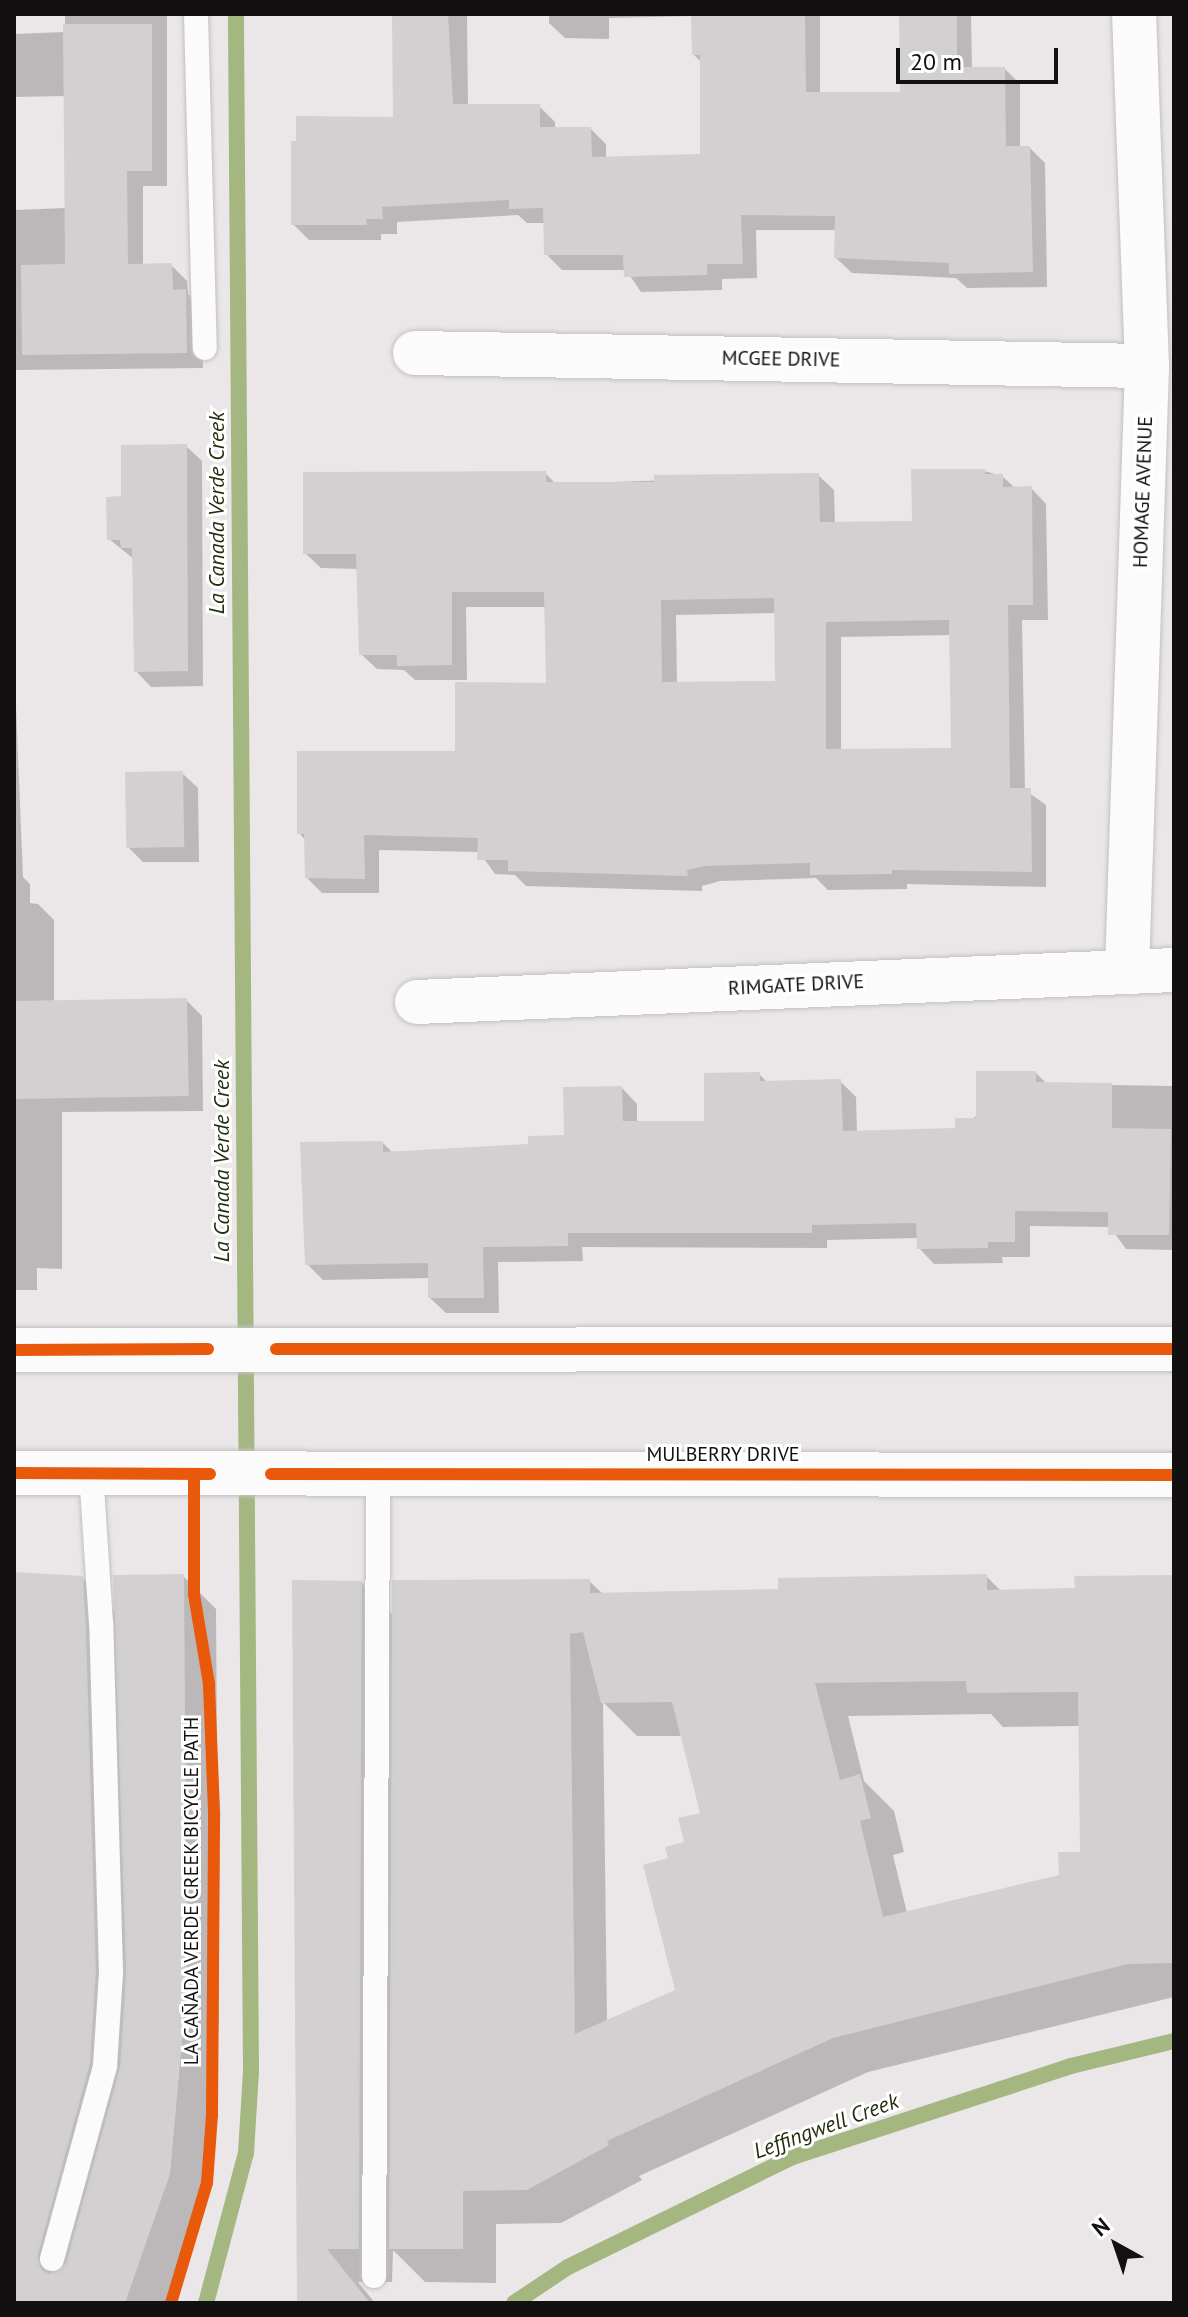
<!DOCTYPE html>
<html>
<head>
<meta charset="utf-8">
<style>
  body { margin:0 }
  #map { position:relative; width:1188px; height:2317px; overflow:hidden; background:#ebe7e9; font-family:"PT Sans",sans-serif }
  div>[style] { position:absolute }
  .shadow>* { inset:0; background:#0003 }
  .stream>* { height:16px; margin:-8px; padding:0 8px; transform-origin:8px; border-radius:8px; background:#a4b781 }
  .building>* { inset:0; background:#d3d0d1; transform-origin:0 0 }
  .roads { filter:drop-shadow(0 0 2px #c3c0c1) drop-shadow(0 0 2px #c3c0c1) }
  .lane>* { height:24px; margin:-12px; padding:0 12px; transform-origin:12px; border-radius:12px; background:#fcfbfc }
  .street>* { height:44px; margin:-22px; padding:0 22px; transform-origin:22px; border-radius:22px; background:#fcfbfc }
  .primary>* { height:44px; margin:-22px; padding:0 22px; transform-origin:22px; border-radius:22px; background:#fcfbfc }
  .cycleway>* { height:12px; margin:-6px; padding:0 6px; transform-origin:6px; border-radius:6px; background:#e8590c }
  span { translate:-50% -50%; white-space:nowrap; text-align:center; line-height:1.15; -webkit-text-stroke:6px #fff; paint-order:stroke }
  .street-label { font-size:20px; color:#121011 }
  .water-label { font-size:22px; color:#242f0e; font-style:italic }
  .frame { position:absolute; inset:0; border:16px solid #121011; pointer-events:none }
  .north { position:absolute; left:1076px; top:2205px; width:80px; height:80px; -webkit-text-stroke:6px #fff; paint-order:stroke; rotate:320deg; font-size:22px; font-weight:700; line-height:32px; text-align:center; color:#121011 }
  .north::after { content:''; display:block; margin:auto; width:28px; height:36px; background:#121011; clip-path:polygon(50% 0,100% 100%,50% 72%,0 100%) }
  .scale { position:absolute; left:896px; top:48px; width:162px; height:36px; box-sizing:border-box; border:4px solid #121011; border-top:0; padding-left:10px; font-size:24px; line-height:28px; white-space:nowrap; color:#121011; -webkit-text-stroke:6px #fff; paint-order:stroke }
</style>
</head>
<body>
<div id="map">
  <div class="shadow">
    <div style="clip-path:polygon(65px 14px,167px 14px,167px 186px,143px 186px,143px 265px,171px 265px,187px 281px,188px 294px,201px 307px,203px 368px,14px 370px,14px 210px,66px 208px,66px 96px,14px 97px,14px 34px,65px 32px)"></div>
    <div style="clip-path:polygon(394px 14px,467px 14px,468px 106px,539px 106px,555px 122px,555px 129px,591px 129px,606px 144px,606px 159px,702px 156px,702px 63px,694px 55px,693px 16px,609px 18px,609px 39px,565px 38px,549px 23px,549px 14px,820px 14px,820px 94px,902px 94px,901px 14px,971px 14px,972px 69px,1005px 69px,1020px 84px,1020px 148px,1030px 148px,1045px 163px,1047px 287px,967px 288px,956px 278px,852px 273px,836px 258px,837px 230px,756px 230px,757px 278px,722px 279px,722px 290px,641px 292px,626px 270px,562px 270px,546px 254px,545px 223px,527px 223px,518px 215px,397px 222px,397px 234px,381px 234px,381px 240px,309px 240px,293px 224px,395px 119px)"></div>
    <div style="clip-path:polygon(186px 446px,202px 461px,203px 686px,151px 687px,136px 671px,134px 559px,109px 539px,123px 498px)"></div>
    <div style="clip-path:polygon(evenodd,984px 471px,1002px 476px,1016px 489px,1031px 488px,1046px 504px,1048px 620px,1022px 620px,1025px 790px,1046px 805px,1046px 887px,907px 884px,907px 889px,828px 890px,816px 878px,720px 881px,702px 886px,702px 891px,526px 886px,515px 875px,495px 874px,479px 852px,379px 850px,379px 893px,322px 893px,307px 878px,306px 841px,299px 833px,457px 753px,548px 685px,547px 607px,466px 607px,467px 680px,415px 680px,404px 670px,377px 669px,361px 654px,358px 569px,321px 568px,305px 553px,545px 473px,556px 484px,818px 475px,834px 490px,835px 524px,914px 523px,984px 471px,776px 613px,777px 683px,677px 684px,676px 615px,776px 613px,984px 471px,951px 635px,953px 750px,841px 751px,841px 637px,951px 635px)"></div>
    <div style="clip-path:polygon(14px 657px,23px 877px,30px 884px,30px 903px,38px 904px,54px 920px,54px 1001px,186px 1000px,202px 1016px,203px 1111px,62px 1112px,62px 1269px,37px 1268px,37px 1290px,14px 1290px)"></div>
    <div style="clip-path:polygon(182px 773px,198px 788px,199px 862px,143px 862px,127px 846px)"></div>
    <div style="clip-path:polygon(1036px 1073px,1047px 1084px,1174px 1086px,1174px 1250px,1126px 1249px,1110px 1227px,1030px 1226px,1030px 1257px,1002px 1257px,1003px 1263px,934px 1264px,919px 1248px,919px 1238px,827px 1240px,827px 1248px,582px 1247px,583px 1261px,498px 1262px,499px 1313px,446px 1313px,430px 1298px,430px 1278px,323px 1280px,307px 1264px,383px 1143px,394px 1154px,530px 1146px,566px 1137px,622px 1088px,637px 1104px,637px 1123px,706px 1123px,759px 1074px,768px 1083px,840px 1081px,856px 1097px,857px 1133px,957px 1130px)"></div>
    <div style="clip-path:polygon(183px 1576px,216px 1609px,219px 2022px,202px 2208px,169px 2303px,14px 2303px,14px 1577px,82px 1578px,116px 1612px)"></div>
    <div style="clip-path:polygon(evenodd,986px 1576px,1001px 1591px,1077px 1590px,1174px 1578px,1174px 1997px,868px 2072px,639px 2176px,642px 2180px,561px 2223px,496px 2224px,496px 2283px,425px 2282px,393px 2250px,392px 2282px,358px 2282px,375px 2303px,299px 2303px,362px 1583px,394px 1616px,589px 1581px,603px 1594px,780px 1591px,986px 1576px,603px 1702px,637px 1736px,683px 1736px,702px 1814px,687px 1843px,671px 1859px,677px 1991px,607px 2022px,603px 1702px,986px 1576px,991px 1714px,1003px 1727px,1080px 1726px,1082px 1854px,1061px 1877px,907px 1913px,893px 1855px,904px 1852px,894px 1811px,864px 1781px,848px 1716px,991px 1714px)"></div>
  </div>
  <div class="stream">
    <div style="left:206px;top:2303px;width:155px;rotate:-75.1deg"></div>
    <div style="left:246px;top:2153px;width:81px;rotate:-86.5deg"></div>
    <div style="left:251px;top:2072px;width:2058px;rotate:-90.42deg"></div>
    <div style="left:514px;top:2303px;width:65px;rotate:-33.7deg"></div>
    <div style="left:568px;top:2267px;width:250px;rotate:-26.1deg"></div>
    <div style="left:793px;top:2157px;width:293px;rotate:-18.1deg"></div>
    <div style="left:1071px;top:2066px;width:106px;rotate:-13.6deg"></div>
  </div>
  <div class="building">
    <div style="clip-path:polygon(392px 14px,448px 14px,453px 104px,540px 104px,540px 127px,591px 127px,592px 157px,700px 154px,700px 55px,692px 55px,691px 14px,805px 14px,806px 92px,900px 92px,899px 14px,957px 14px,957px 67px,1005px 67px,1006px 146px,1030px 146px,1033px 272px,949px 274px,949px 263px,834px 258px,835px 216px,741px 215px,743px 264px,707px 264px,707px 275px,624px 277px,623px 255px,544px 255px,543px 208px,509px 209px,509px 200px,382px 207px,383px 219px,366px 219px,367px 225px,291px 225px,291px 141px,296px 141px,296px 116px,393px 117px)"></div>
    <div style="clip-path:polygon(63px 24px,152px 24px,152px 171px,127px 171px,128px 264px,172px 263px,173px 290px,186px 289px,187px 353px,22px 355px,21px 265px,65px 264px)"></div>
    <div style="clip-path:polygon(187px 444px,188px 671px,134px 672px,132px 548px,121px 548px,120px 540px,107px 540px,106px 497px,121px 496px,121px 445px)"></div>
    <div style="clip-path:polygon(evenodd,911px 469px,985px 469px,985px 474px,1003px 474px,1003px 487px,1032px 486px,1033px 605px,1008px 605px,1010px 788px,1031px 788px,1032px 872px,892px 870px,892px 874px,810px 875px,810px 863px,704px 866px,687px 870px,688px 876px,508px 871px,508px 860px,477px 860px,478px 838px,364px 835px,365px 879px,305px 878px,304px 834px,297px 834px,297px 751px,455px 751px,455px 682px,546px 683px,544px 592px,452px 592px,452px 665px,397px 666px,397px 655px,359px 655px,356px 554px,303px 554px,303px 472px,546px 471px,546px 482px,654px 482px,654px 475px,819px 473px,820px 522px,912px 521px,911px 469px,774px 598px,775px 681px,662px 682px,661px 600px,774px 598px,911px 469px,949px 620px,951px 748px,826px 749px,826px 622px,949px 620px)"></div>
    <div style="left:183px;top:771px;width:76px;height:58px;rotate:89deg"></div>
    <div style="left:187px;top:998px;width:98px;height:173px;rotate:89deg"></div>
    <div style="clip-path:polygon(976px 1071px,1036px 1071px,1036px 1082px,1112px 1083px,1112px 1128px,1171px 1129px,1169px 1235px,1108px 1235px,1108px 1212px,1015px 1211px,1015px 1242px,988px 1242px,988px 1248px,917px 1249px,916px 1223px,812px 1225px,812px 1233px,568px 1233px,568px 1246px,483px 1247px,484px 1298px,428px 1298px,428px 1263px,305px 1265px,300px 1142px,383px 1141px,383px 1152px,528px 1144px,528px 1136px,564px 1135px,563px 1087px,622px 1086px,623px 1121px,704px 1121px,704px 1073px,760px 1072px,760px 1081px,841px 1079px,843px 1131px,955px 1128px,955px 1118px,976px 1118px)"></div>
    <div style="clip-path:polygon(14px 1572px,83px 1576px,86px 1624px,96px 1972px,90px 2064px,38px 2255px,41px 2269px,49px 2274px,66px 2263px,120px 2067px,126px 1972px,113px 1575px,184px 1574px,187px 1987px,170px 2174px,125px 2303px,14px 2303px)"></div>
    <div style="clip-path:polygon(evenodd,987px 1574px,987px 1590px,1075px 1588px,1074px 1576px,1174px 1575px,1174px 1963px,1128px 1964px,833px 2038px,607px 2141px,609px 2145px,527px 2190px,463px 2191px,463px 2249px,389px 2249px,392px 1580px,590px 1579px,590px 1593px,778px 1589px,778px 1578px,987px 1574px,583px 1632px,601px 1703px,672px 1702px,700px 1813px,678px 1818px,684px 1842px,665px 1847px,668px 1858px,643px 1865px,675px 1990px,575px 2034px,570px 1634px,583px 1632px,987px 1574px,966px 1681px,967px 1693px,1078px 1692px,1080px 1852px,1058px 1852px,1059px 1875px,883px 1917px,860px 1821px,871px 1818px,860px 1774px,840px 1780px,815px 1683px,966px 1681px)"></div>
    <div style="clip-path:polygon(292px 1580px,362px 1581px,359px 2249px,327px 2249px,370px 2303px,297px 2303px)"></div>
  </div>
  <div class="roads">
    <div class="lane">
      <div style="left:196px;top:14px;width:334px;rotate:88.5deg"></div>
      <div style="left:52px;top:2259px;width:200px;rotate:-74.6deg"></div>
      <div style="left:105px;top:2066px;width:94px;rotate:-86.3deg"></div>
      <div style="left:111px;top:1972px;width:349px;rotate:-91.6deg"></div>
      <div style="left:101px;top:1623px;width:149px;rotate:-93.8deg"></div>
      <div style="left:374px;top:2276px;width:802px;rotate:-89.71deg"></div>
    </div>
    <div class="street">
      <div style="left:415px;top:353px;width:732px;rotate:1.02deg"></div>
      <div style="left:1127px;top:970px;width:604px;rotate:-88.1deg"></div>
      <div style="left:1147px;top:366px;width:352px;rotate:-92.1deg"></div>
      <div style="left:417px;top:1002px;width:758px;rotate:-2.42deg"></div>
    </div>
    <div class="primary">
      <div style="left:14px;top:1350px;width:1160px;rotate:-0.05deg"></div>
      <div style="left:14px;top:1473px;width:1160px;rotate:0.1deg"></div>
    </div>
  </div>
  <div class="cycleway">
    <div style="left:276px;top:1349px;width:898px"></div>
    <div style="left:14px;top:1350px;width:194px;rotate:-0.3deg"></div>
    <div style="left:14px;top:1473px;width:196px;rotate:0.3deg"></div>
    <div style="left:271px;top:1474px;width:903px;rotate:0.06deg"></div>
    <div style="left:171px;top:2303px;width:125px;rotate:-73.3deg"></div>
    <div style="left:207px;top:2183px;width:68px;rotate:-85.8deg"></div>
    <div style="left:212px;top:2115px;width:304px;rotate:-89.6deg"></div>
    <div style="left:214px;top:1811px;width:127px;rotate:-92.3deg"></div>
    <div style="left:209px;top:1684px;width:91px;rotate:-99.5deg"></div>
    <div style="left:194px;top:1594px;width:120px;rotate:-90deg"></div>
  </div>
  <div class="street-label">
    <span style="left:781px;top:359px;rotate:1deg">MCGEE DRIVE</span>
    <span style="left:1143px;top:492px;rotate:-88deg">HOMAGE AVENUE</span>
    <span style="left:796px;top:985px;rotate:-3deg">RIMGATE DRIVE</span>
    <span style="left:723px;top:1454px">MULBERRY DRIVE</span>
    <span style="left:191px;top:1891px;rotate:-90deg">LA CAÑADA VERDE CREEK BICYCLE PATH</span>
  </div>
  <div class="water-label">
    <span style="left:217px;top:513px;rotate:-90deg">La Canada Verde Creek</span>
    <span style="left:222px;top:1161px;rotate:-90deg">La Canada Verde Creek</span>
    <span style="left:826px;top:2126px;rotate:-20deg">Leffingwell Creek</span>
  </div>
  <div class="frame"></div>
  <div class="north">N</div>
  <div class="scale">20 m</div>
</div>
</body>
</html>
